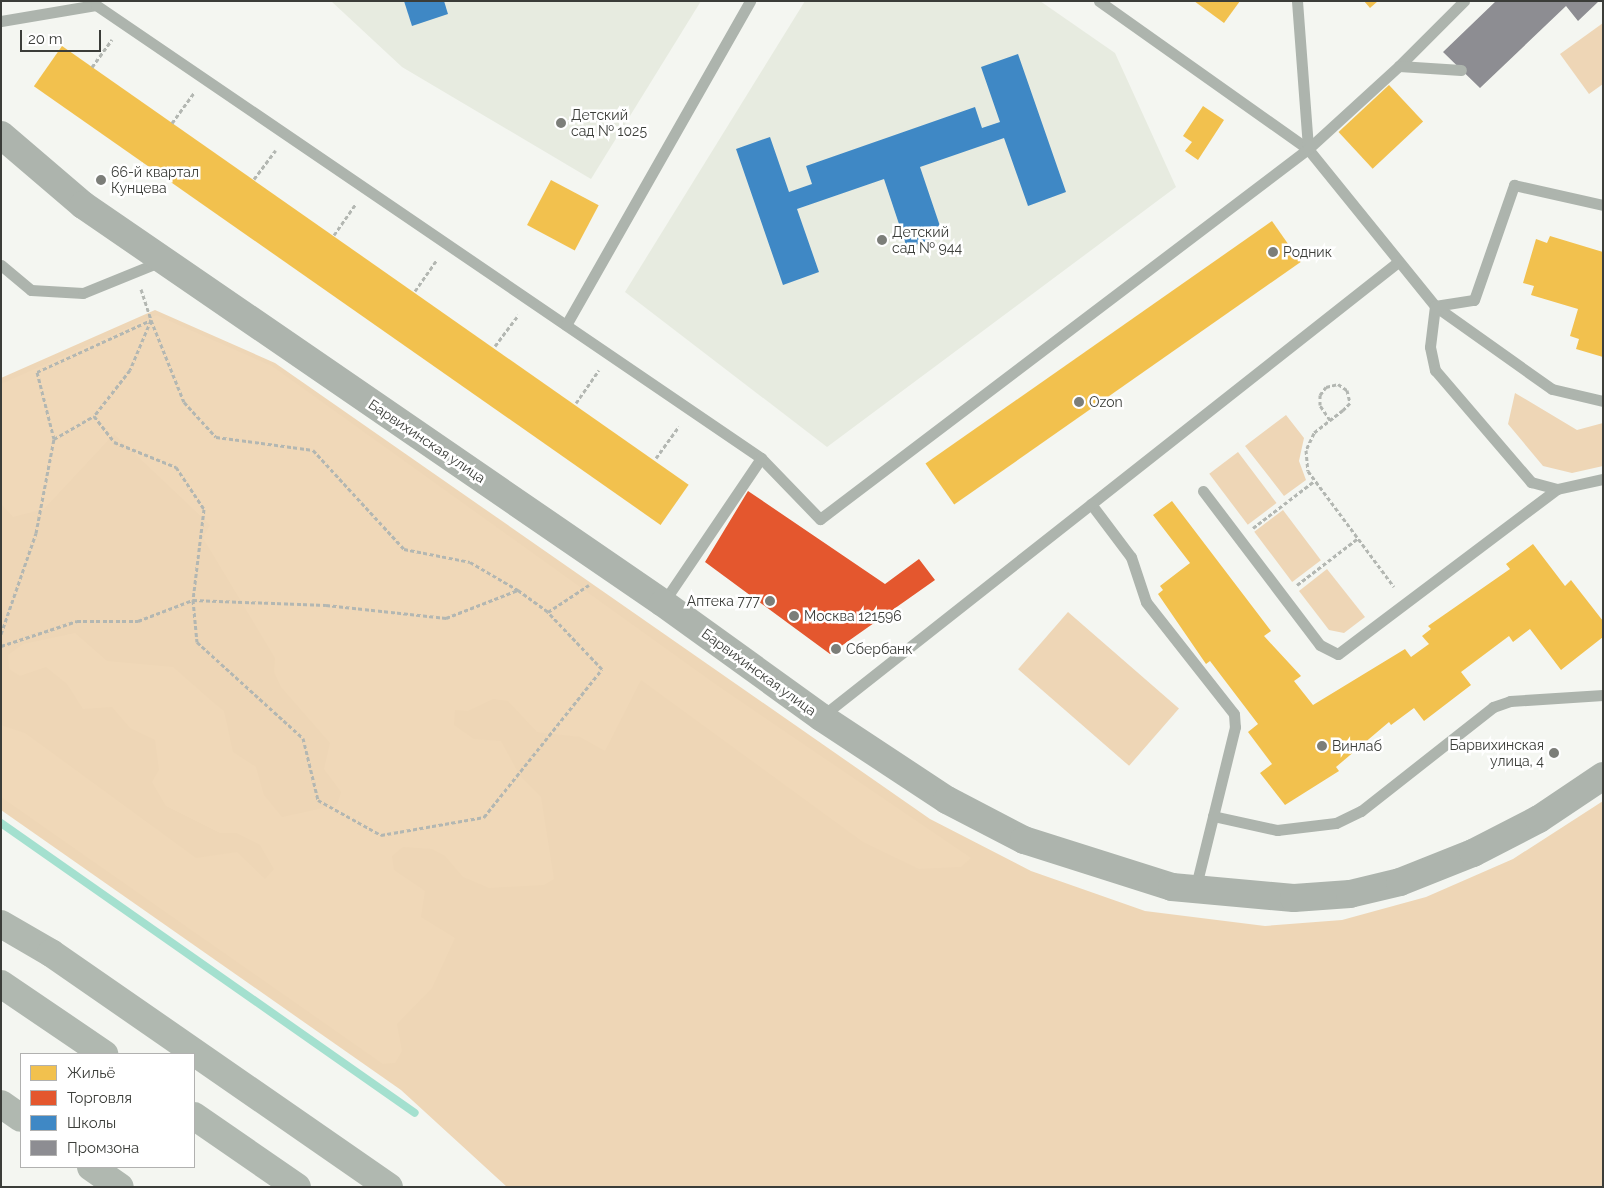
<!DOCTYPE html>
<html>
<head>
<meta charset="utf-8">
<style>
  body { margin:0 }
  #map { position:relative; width:1604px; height:1188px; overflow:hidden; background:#f4f6f1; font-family:Raleway,sans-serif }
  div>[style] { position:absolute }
  .built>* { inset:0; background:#e7ebe0 }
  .green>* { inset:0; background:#eed6b6; transform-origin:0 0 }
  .forest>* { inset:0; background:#f0d8b8 }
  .homes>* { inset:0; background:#f2c14e; transform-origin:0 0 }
  .shops>* { inset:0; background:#e4572e }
  .schools>* { inset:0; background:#3f88c5 }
  .industry>* { inset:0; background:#8d8d92 }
  .stream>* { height:8px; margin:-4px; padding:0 4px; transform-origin:4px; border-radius:4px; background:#a4e0cf }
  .path>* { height:3px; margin-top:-1.5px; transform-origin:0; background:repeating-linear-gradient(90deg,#b3b7b2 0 4px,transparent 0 6.5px) }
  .service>* { height:11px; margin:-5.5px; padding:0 5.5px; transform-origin:5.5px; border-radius:5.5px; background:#adb4ad }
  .tertiary>* { height:28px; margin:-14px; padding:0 14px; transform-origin:14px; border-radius:14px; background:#adb4ad }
  .trunk>* { height:28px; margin:-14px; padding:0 14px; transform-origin:14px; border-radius:14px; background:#b0b8b0 }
  .dots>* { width:14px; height:14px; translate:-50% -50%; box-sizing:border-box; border:2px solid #fff; border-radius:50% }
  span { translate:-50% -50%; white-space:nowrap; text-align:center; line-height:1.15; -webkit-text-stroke:5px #fff; paint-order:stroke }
  .poi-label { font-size:14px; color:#3b3d39 }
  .left { translate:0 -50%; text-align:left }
  .right { translate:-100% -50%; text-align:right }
  .street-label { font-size:14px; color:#3b3d39 }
  .frame { position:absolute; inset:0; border:2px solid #3b3d39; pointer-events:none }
  .legend { position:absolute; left:20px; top:1053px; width:175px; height:115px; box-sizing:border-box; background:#fff; border:1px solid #b1b1b0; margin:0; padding:6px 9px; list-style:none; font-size:15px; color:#3b3d39 }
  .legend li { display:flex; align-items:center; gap:10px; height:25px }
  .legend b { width:25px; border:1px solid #b1b1b0 }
  .scale { position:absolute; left:20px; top:30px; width:81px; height:22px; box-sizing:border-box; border:2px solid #3b3d39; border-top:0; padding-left:6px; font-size:15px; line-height:18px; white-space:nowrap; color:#3b3d39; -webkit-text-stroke:4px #fff; paint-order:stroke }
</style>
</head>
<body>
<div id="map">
  <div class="built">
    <div style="clip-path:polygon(331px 1px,701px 1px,591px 179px,402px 67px)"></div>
    <div style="clip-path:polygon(805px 1px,1040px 1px,1115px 53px,1176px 187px,827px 447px,625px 292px)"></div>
  </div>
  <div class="green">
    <div style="clip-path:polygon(1603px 23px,1603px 84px,1589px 94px,1560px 54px)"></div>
    <div style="clip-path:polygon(155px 310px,275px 363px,930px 819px,1031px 871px,1145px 911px,1265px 926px,1342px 920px,1426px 897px,1513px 859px,1603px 801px,1603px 1187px,507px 1187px,401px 1090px,1px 810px,1px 378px)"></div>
    <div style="clip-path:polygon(1515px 393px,1577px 430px,1603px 423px,1603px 466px,1572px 473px,1543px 466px,1508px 424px)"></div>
    <div style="clip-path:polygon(1286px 415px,1304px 438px,1299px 461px,1306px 480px,1284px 496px,1245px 446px)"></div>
    <div style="left:1238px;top:452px;width:64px;height:36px;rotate:53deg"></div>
    <div style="left:1283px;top:510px;width:63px;height:36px;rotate:53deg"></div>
    <div style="clip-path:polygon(1327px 569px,1365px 617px,1344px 633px,1329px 630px,1299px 591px)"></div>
    <div style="left:1068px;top:612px;width:147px;height:76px;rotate:41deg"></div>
  </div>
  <div class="forest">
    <div style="clip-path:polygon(156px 315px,272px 366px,718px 686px,971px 858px,961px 867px,919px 869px,863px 842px,641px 680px,605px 751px,580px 737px,537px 732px,508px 701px,493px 699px,468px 711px,455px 710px,454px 725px,474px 739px,501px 741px,520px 776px,541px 797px,554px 879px,544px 885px,489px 888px,463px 877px,445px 856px,432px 849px,403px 847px,392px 856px,394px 870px,425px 891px,421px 917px,455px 938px,432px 988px,397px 1024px,402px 1051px,395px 1063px,383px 1064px,1px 797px,1px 725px,25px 733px,196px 858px,237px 852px,265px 879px,274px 869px,260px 845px,236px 833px,220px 833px,166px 806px,152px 782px,159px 770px,155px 740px,130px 728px,112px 707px,83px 709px,67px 684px,46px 667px,20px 676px,9px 669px,8px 655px,23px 644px,75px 633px,107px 661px,173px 667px,214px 703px,224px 711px,233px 752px,256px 767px,264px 795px,282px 817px,337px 805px,341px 792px,324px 769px,330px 743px,281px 687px,274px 672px,275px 658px,203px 538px,210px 525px,114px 434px,44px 509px,13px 517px,1px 504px,1px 384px)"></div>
  </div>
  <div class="homes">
    <div style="clip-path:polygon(1194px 1px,1240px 1px,1224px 23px)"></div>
    <div style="clip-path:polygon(1364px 1px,1378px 1px,1370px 8px)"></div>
    <div style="left:62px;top:46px;width:765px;height:49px;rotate:35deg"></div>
    <div style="left:1389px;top:85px;width:50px;height:69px;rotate:47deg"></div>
    <div style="clip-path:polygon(1203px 106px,1224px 120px,1198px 160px,1185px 151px,1192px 142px,1183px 136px)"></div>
    <div style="left:551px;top:180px;width:54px;height:51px;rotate:28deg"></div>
    <div style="left:1272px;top:221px;width:50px;height:423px;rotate:55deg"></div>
    <div style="clip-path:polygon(1550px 236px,1603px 252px,1603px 357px,1576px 349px,1579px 339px,1570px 336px,1578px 309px,1531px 295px,1534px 286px,1523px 283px,1536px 239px,1547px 243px)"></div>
    <div style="clip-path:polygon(1172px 501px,1271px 631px,1264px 636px,1301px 676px,1294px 681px,1313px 705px,1405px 649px,1411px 657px,1429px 644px,1422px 636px,1431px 629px,1428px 626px,1510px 569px,1506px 564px,1533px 544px,1565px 586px,1571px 580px,1603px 621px,1603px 637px,1561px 670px,1530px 629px,1513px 642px,1509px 636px,1461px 672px,1471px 685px,1424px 721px,1414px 708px,1391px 725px,1389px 722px,1336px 767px,1339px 771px,1285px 805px,1260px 773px,1272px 764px,1248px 732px,1258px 724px,1210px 661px,1206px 664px,1158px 594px,1163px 590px,1160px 586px,1190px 563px,1153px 515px)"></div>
  </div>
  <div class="shops">
    <div style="clip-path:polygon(748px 491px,885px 584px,919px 559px,935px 580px,830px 654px,705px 562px)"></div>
  </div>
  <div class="schools">
    <div style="clip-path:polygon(404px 1px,444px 1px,448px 14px,412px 26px)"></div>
    <div style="clip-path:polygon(1018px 54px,1066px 192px,1028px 206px,1004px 138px,920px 167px,943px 235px,907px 248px,884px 179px,797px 209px,819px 272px,783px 285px,736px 149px,770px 137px,789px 192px,812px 184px,806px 166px,975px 107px,982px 128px,1000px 122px,981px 67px)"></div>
  </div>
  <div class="industry">
    <div style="clip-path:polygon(1496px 1px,1599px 1px,1578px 21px,1566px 6px,1480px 88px,1443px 52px)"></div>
  </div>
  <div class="stream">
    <div style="left:1px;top:823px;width:505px;rotate:35.01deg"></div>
  </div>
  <div class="path">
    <div style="left:92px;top:67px;width:34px;rotate:-54deg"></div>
    <div style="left:172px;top:123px;width:37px;rotate:-54deg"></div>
    <div style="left:254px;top:179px;width:36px;rotate:-53deg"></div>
    <div style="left:334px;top:235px;width:37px;rotate:-55deg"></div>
    <div style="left:141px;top:289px;width:33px;rotate:72deg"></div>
    <div style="left:151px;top:320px;width:54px;rotate:112.8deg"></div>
    <div style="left:130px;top:370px;width:58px;rotate:128deg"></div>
    <div style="left:94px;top:416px;width:33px;rotate:52deg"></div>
    <div style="left:114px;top:442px;width:67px;rotate:22deg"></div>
    <div style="left:176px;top:467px;width:50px;rotate:56.3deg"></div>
    <div style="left:204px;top:509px;width:92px;rotate:96.9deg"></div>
    <div style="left:193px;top:600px;width:133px;rotate:2.2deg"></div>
    <div style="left:326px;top:605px;width:121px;rotate:6.2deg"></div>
    <div style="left:446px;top:618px;width:77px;rotate:-21.3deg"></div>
    <div style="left:518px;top:590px;width:37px;rotate:36deg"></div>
    <div style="left:415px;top:291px;width:37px;rotate:-55deg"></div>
    <div style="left:495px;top:346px;width:39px;rotate:-53deg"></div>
    <div style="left:576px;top:403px;width:40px;rotate:-55.1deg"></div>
    <div style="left:1330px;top:420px;width:18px;rotate:-124deg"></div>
    <div style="left:1320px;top:405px;width:10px;rotate:-90deg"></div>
    <div style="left:1320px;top:395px;width:10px;rotate:-53deg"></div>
    <div style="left:1326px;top:387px;width:12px;rotate:-14deg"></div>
    <div style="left:1338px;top:384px;width:11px;rotate:34deg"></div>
    <div style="left:1347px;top:390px;width:13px;rotate:77deg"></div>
    <div style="left:1350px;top:403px;width:10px;rotate:135deg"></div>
    <div style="left:1343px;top:410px;width:37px;rotate:142deg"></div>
    <div style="left:1314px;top:433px;width:19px;rotate:115deg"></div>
    <div style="left:1306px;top:450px;width:21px;rotate:85deg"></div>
    <div style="left:1308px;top:471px;width:144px;rotate:53.4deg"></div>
    <div style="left:54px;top:439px;width:69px;rotate:-104.2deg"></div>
    <div style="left:37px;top:372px;width:125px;rotate:-24.5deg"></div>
    <div style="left:151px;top:320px;width:88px;rotate:68.1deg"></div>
    <div style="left:184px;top:402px;width:47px;rotate:47.6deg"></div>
    <div style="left:216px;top:437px;width:98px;rotate:7.6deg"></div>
    <div style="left:313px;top:450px;width:134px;rotate:47.4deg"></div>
    <div style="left:404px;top:549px;width:67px;rotate:11.1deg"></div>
    <div style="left:470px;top:562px;width:56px;rotate:30.3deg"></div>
    <div style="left:656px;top:458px;width:39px;rotate:-54deg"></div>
    <div style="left:1253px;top:528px;width:76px;rotate:-37.5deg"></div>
    <div style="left:1297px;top:585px;width:76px;rotate:-37.5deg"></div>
    <div style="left:1px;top:634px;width:107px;rotate:-70.9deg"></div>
    <div style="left:36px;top:533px;width:96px;rotate:-79.2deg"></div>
    <div style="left:54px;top:439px;width:46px;rotate:-29.9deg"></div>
    <div style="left:1px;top:646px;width:80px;rotate:-18.2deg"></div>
    <div style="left:77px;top:621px;width:61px"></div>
    <div style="left:138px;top:621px;width:59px;rotate:-20.9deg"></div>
    <div style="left:193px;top:600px;width:42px;rotate:84.6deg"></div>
    <div style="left:197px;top:642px;width:143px;rotate:42.2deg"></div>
    <div style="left:303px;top:738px;width:64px;rotate:76.4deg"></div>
    <div style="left:318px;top:800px;width:72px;rotate:29.1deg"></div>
    <div style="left:381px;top:835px;width:105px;rotate:-9.9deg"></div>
    <div style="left:484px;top:817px;width:189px;rotate:-51.4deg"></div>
    <div style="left:602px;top:669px;width:79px;rotate:-133.5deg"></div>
    <div style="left:548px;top:612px;width:49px;rotate:-33.4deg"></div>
  </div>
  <div class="service">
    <div style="left:1099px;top:1px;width:256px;rotate:35.3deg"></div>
    <div style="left:1308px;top:149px;width:202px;rotate:51deg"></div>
    <div style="left:1435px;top:306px;width:143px;rotate:35.4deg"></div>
    <div style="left:1552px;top:389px;width:52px;rotate:13.2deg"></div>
    <div style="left:1297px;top:1px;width:148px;rotate:85.7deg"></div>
    <div style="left:1px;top:21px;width:96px;rotate:-9.6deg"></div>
    <div style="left:96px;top:5px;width:805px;rotate:34.26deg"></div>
    <div style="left:1399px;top:66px;width:92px;rotate:-45deg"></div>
    <div style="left:1px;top:265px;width:39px;rotate:40deg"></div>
    <div style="left:31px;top:290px;width:52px;rotate:3.3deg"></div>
    <div style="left:83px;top:293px;width:85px;rotate:-22.1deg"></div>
    <div style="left:1435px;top:306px;width:41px;rotate:97deg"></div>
    <div style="left:1430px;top:347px;width:24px;rotate:78deg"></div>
    <div style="left:1435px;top:370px;width:148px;rotate:49.4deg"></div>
    <div style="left:1531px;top:482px;width:27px;rotate:15deg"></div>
    <div style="left:1557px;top:489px;width:47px;rotate:-12.3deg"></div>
    <div style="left:1435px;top:306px;width:39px;rotate:-9deg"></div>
    <div style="left:1474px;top:300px;width:122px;rotate:-70.8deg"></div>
    <div style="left:1514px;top:185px;width:91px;rotate:12.7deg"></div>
    <div style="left:566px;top:325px;width:373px;rotate:-60.4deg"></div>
    <div style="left:1203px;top:491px;width:193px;rotate:52.8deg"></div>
    <div style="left:1320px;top:645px;width:20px;rotate:27deg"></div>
    <div style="left:1338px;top:654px;width:274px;rotate:-37deg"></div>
    <div style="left:1091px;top:504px;width:66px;rotate:53deg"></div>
    <div style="left:1131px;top:557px;width:47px;rotate:71.6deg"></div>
    <div style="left:1146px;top:602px;width:142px;rotate:51.8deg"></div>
    <div style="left:1234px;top:714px;width:13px;rotate:86deg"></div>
    <div style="left:1235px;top:727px;width:168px;rotate:103.8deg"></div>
    <div style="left:663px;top:603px;width:175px;rotate:-55.9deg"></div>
    <div style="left:761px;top:458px;width:85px;rotate:46deg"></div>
    <div style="left:820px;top:519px;width:612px;rotate:-37.17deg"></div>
    <div style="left:1308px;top:149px;width:123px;rotate:-42.4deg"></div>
    <div style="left:1399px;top:66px;width:62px;rotate:3.7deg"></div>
    <div style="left:821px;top:717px;width:735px;rotate:-38.26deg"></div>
    <div style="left:1213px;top:816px;width:66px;rotate:12.3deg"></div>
    <div style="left:1277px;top:830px;width:59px;rotate:-6.8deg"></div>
    <div style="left:1336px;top:823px;width:28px;rotate:-26deg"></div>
    <div style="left:1361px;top:811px;width:168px;rotate:-38.2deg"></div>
    <div style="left:1493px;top:707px;width:18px;rotate:-19deg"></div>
    <div style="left:1510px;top:701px;width:93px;rotate:-3.7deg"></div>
  </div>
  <div class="tertiary">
    <div style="left:1px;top:135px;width:108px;rotate:40.5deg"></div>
    <div style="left:83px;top:205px;width:703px;rotate:34.46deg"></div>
    <div style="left:663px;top:603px;width:195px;rotate:35.8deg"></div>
    <div style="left:821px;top:717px;width:151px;rotate:33.4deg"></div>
    <div style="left:947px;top:800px;width:87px;rotate:27.5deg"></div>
    <div style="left:1024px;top:840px;width:155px;rotate:17.6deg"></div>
    <div style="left:1172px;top:887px;width:122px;rotate:5.2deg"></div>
    <div style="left:1294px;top:898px;width:56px;rotate:-4.1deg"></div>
    <div style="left:1350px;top:894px;width:51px;rotate:-13.5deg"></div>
    <div style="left:1400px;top:882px;width:79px;rotate:-21.7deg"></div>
    <div style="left:1473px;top:853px;width:74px;rotate:-27.3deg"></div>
    <div style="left:1539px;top:819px;width:77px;rotate:-33.9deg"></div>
  </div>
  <div class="trunk">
    <div style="left:1px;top:924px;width:58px;rotate:30.1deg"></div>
    <div style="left:51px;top:953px;width:411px;rotate:34.7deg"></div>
    <div style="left:1px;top:984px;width:125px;rotate:34.2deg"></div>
    <div style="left:1px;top:1104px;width:24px;rotate:35deg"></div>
    <div style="left:194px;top:1116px;width:125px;rotate:34.6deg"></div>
    <div style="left:91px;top:1167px;width:35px;rotate:35deg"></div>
  </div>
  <div class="dots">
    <div style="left:561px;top:123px;background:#7c7e79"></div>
    <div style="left:101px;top:180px;background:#7c7e79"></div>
    <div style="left:882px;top:240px;background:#7c7e79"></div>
    <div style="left:1273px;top:252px;background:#7c7e79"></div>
    <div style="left:1079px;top:402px;background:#7c7e79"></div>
    <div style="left:770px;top:601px;background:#7c7e79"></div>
    <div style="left:794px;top:616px;background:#7c7e79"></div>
    <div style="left:836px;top:649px;background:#7c7e79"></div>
    <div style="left:1322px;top:746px;background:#7c7e79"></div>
    <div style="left:1554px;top:753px;background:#7c7e79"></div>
  </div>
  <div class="poi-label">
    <span class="left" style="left:571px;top:123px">Детский<br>сад № 1025</span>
    <span class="left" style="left:111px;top:180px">66-й квартал<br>Кунцева</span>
    <span class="left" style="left:892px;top:240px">Детский<br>сад № 944</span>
    <span class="left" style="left:1283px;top:252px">Родник</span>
    <span class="left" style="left:1089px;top:402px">Ozon</span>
    <span class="right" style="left:760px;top:601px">Аптека 777</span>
    <span class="left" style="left:804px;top:616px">Москва 121596</span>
    <span class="left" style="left:846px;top:649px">Сбербанк</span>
    <span class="right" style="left:1544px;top:753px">Барвихинская<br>улица, 4</span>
    <span class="left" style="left:1332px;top:746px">Винлаб</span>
  </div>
  <div class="street-label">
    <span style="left:427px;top:441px;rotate:34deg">Барвихинская улица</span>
    <span style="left:759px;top:672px;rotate:36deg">Барвихинская улица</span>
  </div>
  <div class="frame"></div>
  <ul class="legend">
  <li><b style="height:14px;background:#f2c14e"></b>Жильё</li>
  <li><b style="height:14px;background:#e4572e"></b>Торговля</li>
  <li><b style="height:14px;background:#3f88c5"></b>Школы</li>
  <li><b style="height:14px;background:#8d8d92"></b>Промзона</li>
  </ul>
  <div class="scale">20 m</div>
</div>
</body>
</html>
